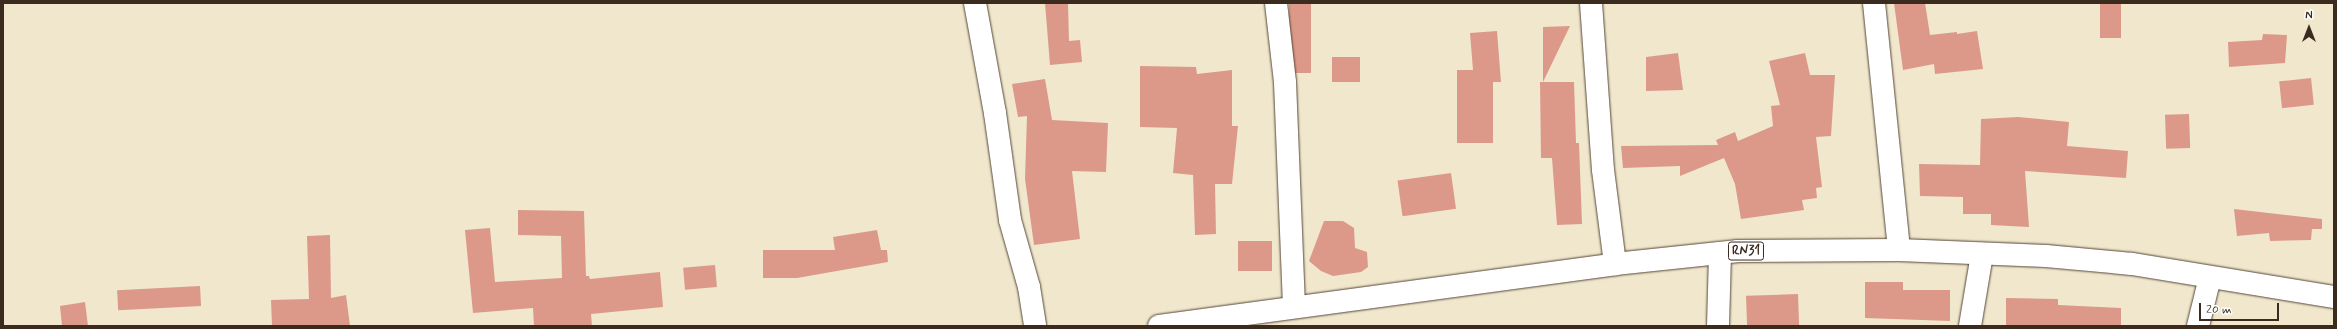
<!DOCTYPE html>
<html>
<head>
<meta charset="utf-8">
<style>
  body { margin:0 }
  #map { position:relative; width:2337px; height:329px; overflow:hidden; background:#f0e7cd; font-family:Mynerve,sans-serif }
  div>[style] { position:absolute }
  .building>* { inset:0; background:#dc998a; transform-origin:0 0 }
  .roads { filter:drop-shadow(0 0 1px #564638) drop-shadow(0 0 1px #564638) }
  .minor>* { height:22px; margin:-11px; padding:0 11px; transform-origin:11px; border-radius:11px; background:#fff }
  .major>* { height:22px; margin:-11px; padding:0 11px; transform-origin:11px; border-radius:11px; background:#fff }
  span { translate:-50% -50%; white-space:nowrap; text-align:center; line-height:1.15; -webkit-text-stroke:4px #fff; paint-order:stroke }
  .shield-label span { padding:1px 3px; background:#fff; border:1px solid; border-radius:3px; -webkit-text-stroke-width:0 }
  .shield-label { font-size:13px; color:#3b2a1e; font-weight:700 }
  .frame { position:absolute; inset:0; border:4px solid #3b2a1e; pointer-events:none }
  .north { position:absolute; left:2289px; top:8px; width:40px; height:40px; -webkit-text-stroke:3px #fff; paint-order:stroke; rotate:0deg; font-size:11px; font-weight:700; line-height:16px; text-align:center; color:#3b2a1e }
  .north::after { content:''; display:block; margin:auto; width:14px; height:18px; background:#3b2a1e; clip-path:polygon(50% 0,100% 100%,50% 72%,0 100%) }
  .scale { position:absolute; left:2199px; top:303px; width:80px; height:18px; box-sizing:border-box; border:2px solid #3b2a1e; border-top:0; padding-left:5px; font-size:12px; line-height:14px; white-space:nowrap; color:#3b2a1e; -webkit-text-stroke:3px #fff; paint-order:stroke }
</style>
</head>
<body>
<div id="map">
  <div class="building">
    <div style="clip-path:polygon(1045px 3px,1068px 3px,1069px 41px,1080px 40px,1082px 62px,1050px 65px)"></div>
    <div style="left:1289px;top:3px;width:22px;height:70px"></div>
    <div style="clip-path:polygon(1894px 3px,1925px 3px,1930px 35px,1957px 32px,1957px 34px,1977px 31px,1983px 69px,1935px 74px,1934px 64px,1903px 70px)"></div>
    <div style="left:2100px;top:3px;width:21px;height:35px"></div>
    <div style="clip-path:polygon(1570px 26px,1543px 82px,1543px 27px)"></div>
    <div style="clip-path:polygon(1497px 31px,1501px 82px,1493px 82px,1493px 143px,1457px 143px,1457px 70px,1473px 70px,1470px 33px)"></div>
    <div style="clip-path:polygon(2263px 34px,2287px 35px,2285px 63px,2229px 67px,2228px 42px,2262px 40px)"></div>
    <div style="clip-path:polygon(1678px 53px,1683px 90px,1646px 91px,1646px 57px)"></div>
    <div style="clip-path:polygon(1805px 53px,1810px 75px,1835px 75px,1831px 136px,1816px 137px,1822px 187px,1816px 188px,1817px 198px,1802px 200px,1804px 210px,1741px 219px,1735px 184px,1724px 158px,1680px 176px,1680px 166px,1623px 168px,1621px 146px,1718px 145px,1716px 140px,1735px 132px,1738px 141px,1773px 126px,1771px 106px,1780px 105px,1769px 61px)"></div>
    <div style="left:1332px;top:57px;width:28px;height:25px"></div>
    <div style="clip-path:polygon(1140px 66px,1196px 67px,1197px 74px,1232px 70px,1232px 126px,1238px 126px,1232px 184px,1215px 184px,1216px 234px,1195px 235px,1193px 175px,1173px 173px,1177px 128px,1140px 127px)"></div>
    <div style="left:2311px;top:78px;width:27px;height:32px;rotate:84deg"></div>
    <div style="clip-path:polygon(1045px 79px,1052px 120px,1108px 123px,1106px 172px,1072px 171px,1080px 239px,1034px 245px,1025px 179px,1027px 116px,1018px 117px,1012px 84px)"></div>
    <div style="clip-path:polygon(1540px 82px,1574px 82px,1576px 143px,1579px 143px,1582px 224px,1557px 225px,1552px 158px,1541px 158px)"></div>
    <div style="left:2189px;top:114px;width:34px;height:24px;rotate:88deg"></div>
    <div style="clip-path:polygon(2018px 117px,2069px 122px,2067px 146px,2128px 151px,2126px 178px,2025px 171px,2029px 227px,1991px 225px,1991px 214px,1963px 214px,1963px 197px,1920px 196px,1919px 164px,1980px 165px,1981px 119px)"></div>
    <div style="left:1451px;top:173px;width:36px;height:54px;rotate:82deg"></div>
    <div style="clip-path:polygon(2234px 209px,2322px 219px,2322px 229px,2312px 229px,2311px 240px,2270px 241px,2269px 233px,2237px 236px)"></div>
    <div style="clip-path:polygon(518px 210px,584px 211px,586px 276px,589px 276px,590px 279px,660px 272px,663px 307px,591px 314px,592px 326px,534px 326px,533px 308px,473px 313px,465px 230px,490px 228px,495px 282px,562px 278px,561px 236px,518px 235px)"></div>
    <div style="clip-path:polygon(1324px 221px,1343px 221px,1354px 228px,1355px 248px,1367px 252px,1368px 267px,1361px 272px,1333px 276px,1321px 271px,1309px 261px)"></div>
    <div style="clip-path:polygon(877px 230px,881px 250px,887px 250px,888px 262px,797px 278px,763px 278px,763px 250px,835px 250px,833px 237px)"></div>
    <div style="clip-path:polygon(330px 235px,331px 298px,346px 295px,350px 326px,272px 326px,271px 300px,309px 299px,307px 236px)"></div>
    <div style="left:1238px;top:241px;width:34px;height:30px"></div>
    <div style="left:715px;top:265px;width:22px;height:32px;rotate:85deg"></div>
    <div style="clip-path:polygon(1865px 282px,1903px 282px,1903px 290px,1950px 290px,1950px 321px,1865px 318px)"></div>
    <div style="left:200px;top:286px;width:20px;height:83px;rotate:87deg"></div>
    <div style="left:1798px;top:294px;width:32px;height:52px;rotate:88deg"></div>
    <div style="clip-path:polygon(2006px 298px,2058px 299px,2058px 305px,2121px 308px,2121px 326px,2006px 326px)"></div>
    <div style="clip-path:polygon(85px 302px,88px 326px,62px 326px,60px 306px)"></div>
  </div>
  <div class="roads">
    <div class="minor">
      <div style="left:975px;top:3px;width:112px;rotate:79.7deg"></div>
      <div style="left:995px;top:113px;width:108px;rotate:82deg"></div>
      <div style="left:1010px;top:220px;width:70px;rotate:74.2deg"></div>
      <div style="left:1029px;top:287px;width:39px;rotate:81deg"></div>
      <div style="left:1276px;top:3px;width:80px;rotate:83.5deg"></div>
      <div style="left:1285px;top:82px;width:224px;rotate:87.7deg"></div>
      <div style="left:1591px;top:3px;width:167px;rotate:85.9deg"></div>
      <div style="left:1603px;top:170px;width:95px;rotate:82.7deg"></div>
      <div style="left:1874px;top:3px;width:248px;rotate:84.2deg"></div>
      <div style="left:1718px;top:326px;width:73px;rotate:-88.4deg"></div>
      <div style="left:1970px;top:326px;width:73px;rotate:-80.5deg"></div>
      <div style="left:2198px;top:326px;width:50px;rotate:-76.2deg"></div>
    </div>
    <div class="major">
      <div style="left:1159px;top:326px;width:460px;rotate:-7.7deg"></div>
      <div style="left:1615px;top:264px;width:124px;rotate:-6deg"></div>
      <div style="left:1738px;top:251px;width:161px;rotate:-0.4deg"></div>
      <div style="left:1899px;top:250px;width:147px;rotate:2.3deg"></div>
      <div style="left:2046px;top:256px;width:86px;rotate:5.3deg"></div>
      <div style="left:2132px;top:264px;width:205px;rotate:9.3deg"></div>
    </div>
  </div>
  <div class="shield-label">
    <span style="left:1746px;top:251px">RN31</span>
  </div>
  <div class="frame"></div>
  <div class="north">N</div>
  <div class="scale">20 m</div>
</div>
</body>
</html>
